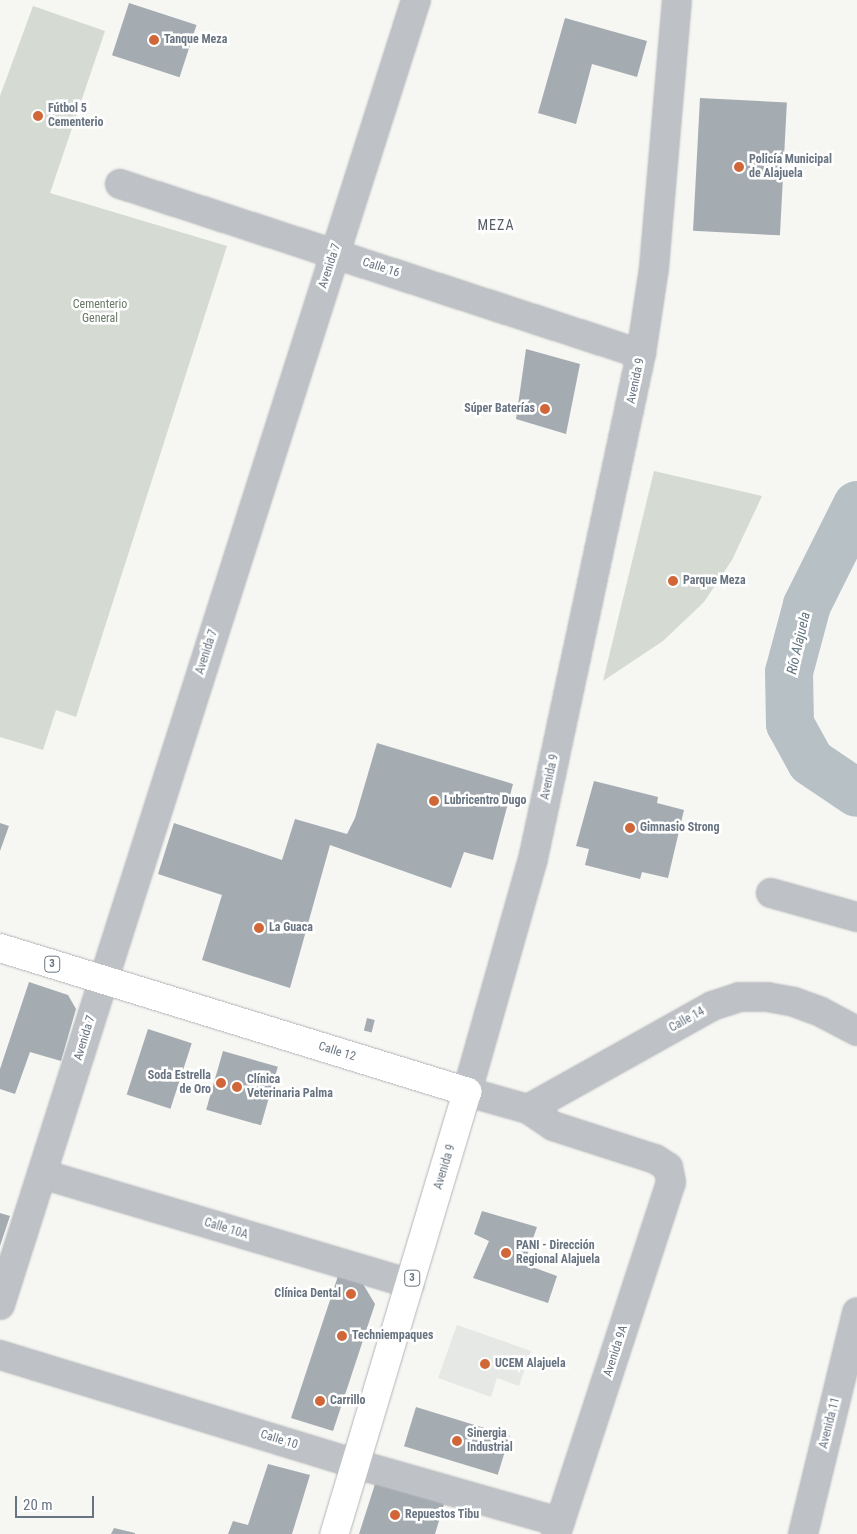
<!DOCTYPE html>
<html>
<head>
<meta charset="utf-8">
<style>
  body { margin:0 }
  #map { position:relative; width:857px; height:1534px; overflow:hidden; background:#f6f6f3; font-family:"Roboto Condensed",sans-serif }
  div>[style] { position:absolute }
  .built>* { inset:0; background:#e6e8e6 }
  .green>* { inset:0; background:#d5dad3 }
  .river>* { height:48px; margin:-24px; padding:0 24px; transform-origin:24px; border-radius:24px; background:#b7c0c5 }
  .building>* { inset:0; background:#a4abb1; transform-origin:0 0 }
  .roads { filter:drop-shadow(0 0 1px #b2b5b9) drop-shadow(0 0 1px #b2b5b9) }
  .minor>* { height:28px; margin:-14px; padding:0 14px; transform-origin:14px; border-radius:14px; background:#bec1c5 }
  .major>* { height:28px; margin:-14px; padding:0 14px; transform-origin:14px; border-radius:14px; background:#fff }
  .dots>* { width:14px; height:14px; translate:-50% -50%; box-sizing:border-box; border:2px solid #fff; border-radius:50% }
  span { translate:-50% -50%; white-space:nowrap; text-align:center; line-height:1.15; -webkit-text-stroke:5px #fff; paint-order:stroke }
  .shield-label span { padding:1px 4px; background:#fff; border:1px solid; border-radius:4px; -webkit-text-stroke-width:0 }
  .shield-label { font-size:11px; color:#687481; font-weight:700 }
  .poi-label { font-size:12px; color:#687481; font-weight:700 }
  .left { translate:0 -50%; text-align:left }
  .right { translate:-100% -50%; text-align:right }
  .street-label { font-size:12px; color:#687481 }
  .park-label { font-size:12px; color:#697966 }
  .neighbourhood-label { font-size:14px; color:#555e67; letter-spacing:1px }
  .water-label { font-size:14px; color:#63747e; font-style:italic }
  .scale { position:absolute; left:15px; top:1496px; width:79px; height:22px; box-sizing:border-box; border:2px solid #687481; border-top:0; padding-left:6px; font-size:15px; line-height:18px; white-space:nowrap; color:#687481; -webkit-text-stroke:4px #fff; paint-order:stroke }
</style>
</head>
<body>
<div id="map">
  <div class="built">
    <div style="clip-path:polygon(457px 1325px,531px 1351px,519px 1386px,497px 1378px,491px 1397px,438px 1378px)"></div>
  </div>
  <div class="green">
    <div style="clip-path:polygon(33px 6px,105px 31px,50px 193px,227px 246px,76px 717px,56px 710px,43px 750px,0 737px,0 96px)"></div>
    <div style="clip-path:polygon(654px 471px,762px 496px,732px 560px,704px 602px,663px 641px,603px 681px)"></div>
  </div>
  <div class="river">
    <div style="left:857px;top:505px;width:112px;rotate:116.6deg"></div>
    <div style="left:807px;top:605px;width:69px;rotate:105deg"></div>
    <div style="left:789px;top:672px;width:52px;rotate:88.9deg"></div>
    <div style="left:790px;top:724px;width:43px;rotate:61.1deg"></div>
    <div style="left:811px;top:762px;width:55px;rotate:34deg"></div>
  </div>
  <div class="building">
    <div style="left:129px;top:3px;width:71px;height:55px;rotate:18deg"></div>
    <div style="clip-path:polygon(565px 18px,647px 41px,637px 77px,592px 64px,576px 124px,538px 113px)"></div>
    <div style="left:700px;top:98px;width:87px;height:133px;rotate:3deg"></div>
    <div style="clip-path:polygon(526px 349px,580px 364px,566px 434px,516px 419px)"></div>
    <div style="clip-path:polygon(377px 743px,513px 784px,493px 860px,464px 852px,451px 888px,330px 845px,290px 988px,202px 960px,222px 895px,158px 874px,174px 823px,282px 860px,295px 819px,347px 834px,355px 818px)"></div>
    <div style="clip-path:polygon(594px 781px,658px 797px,657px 803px,684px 810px,668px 878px,642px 872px,640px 879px,585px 865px,589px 849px,576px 846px)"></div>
    <div style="clip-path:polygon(0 823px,9px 826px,0 851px)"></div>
    <div style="clip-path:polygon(29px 982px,68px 995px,76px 1009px,61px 1061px,30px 1052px,15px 1094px,0 1089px,0 1069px)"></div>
    <div style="left:367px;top:1018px;width:8px;height:13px;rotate:14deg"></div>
    <div style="left:148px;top:1029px;width:46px;height:69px;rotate:18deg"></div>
    <div style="left:223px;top:1051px;width:57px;height:61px;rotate:16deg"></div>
    <div style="clip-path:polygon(482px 1211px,537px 1227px,524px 1264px,557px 1276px,548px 1303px,473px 1278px,489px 1241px,474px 1234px)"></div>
    <div style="clip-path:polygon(0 1213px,10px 1216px,0 1246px)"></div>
    <div style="clip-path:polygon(338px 1276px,363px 1284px,375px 1304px,333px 1431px,291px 1418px)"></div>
    <div style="left:416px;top:1407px;width:98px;height:41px;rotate:17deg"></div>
    <div style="clip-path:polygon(268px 1464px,310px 1475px,292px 1534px,228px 1534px,233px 1521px,248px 1525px)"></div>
    <div style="clip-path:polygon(376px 1481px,445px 1501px,435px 1534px,359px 1534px)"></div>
    <div style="clip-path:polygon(114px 1528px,135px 1533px,135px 1534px,111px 1534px)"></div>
  </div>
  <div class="roads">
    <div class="minor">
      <div style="left:120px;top:184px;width:548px;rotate:18.07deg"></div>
      <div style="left:771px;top:893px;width:89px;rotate:15.6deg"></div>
      <div style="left:528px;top:1109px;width:211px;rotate:-29.2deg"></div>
      <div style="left:712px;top:1006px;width:28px;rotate:-18deg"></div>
      <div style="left:739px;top:997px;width:28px"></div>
      <div style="left:767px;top:997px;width:27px;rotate:10deg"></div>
      <div style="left:794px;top:1002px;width:27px;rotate:20deg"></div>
      <div style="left:819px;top:1011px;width:43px;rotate:27.8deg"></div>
      <div style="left:42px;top:1174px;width:384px;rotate:16.6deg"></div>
      <div style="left:0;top:1305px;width:1370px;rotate:-72.32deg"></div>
      <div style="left:0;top:1355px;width:372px;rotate:17deg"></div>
      <div style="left:356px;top:1464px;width:212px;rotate:15.9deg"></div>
      <div style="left:556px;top:1534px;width:370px;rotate:-71.9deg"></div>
      <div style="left:671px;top:1182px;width:15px;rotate:-101deg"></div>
      <div style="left:668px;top:1167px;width:15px;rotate:-148deg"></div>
      <div style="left:655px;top:1159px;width:107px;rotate:-162.1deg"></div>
      <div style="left:553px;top:1126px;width:30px;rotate:-146deg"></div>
      <div style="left:528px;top:1109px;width:63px;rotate:-164.4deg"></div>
      <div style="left:467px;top:1092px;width:242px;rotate:-74.2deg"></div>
      <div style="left:533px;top:859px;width:516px;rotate:-77.93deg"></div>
      <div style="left:641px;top:354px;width:87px;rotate:-81.4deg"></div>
      <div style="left:654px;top:268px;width:269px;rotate:-85.1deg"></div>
      <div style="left:803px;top:1534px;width:228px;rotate:-76.3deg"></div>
    </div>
    <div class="major">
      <div style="left:0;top:948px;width:489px;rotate:17.1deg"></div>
      <div style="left:467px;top:1092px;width:462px;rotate:106.7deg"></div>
    </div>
  </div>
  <div class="dots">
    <div style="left:154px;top:40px;background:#d16738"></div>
    <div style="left:38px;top:116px;background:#d16738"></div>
    <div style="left:739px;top:167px;background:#d16738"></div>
    <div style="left:545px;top:409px;background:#d16738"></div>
    <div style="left:673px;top:581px;background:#d16738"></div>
    <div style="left:434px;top:801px;background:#d16738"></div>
    <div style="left:630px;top:828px;background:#d16738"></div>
    <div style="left:259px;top:928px;background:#d16738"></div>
    <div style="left:221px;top:1083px;background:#d16738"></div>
    <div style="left:237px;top:1087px;background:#d16738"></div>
    <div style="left:506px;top:1253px;background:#d16738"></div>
    <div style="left:351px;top:1294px;background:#d16738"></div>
    <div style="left:342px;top:1336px;background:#d16738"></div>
    <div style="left:485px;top:1364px;background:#d16738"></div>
    <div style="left:320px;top:1401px;background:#d16738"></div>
    <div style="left:457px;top:1441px;background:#d16738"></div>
    <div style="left:395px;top:1515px;background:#d16738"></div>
  </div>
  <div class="shield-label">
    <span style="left:52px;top:964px">3</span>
    <span style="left:412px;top:1278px">3</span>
  </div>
  <div class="poi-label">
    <span class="left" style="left:164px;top:40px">Tanque Meza</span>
    <span class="left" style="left:48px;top:116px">Fútbol 5<br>Cementerio</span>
    <span class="left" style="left:749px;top:167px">Policía Municipal<br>de Alajuela</span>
    <span class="right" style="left:535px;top:409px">Súper Baterías</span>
    <span class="left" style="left:683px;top:581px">Parque Meza</span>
    <span class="left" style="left:444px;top:801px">Lubricentro Dugo</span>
    <span class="left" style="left:640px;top:828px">Gimnasio Strong</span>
    <span class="left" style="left:269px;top:928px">La Guaca</span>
    <span class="right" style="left:211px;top:1083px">Soda Estrella<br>de Oro</span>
    <span class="left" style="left:247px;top:1087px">Clínica<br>Veterinaria Palma</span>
    <span class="left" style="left:516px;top:1253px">PANI - Dirección<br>Regional Alajuela</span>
    <span class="right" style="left:341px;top:1294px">Clínica Dental</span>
    <span class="left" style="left:352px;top:1336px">Techniempaques</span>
    <span class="left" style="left:495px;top:1364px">UCEM Alajuela</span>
    <span class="left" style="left:330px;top:1401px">Carrillo</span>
    <span class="left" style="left:467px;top:1441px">Sinergia<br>Industrial</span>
    <span class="left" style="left:405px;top:1515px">Repuestos Tibu</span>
  </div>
  <div class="street-label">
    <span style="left:330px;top:266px;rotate:-72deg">Avenida 7</span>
    <span style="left:381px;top:268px;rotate:18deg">Calle 16</span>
    <span style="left:636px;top:381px;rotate:-78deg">Avenida 9</span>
    <span style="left:207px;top:652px;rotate:-72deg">Avenida 7</span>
    <span style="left:550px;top:777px;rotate:-78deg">Avenida 9</span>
    <span style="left:687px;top:1020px;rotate:-29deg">Calle 14</span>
    <span style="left:85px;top:1038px;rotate:-73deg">Avenida 7</span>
    <span style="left:337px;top:1052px;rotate:17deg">Calle 12</span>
    <span style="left:445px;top:1167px;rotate:-73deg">Avenida 9</span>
    <span style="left:226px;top:1229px;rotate:17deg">Calle 10A</span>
    <span style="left:616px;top:1351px;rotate:-72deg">Avenida 9A</span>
    <span style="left:830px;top:1423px;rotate:-76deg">Avenida 11</span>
    <span style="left:279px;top:1440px;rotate:17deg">Calle 10</span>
  </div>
  <div class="park-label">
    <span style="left:100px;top:312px">Cementerio<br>General</span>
  </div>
  <div class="neighbourhood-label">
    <span style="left:496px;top:225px">MEZA</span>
  </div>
  <div class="water-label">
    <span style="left:798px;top:643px;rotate:-77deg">Río Alajuela</span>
  </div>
  <div class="scale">20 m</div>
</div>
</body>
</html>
